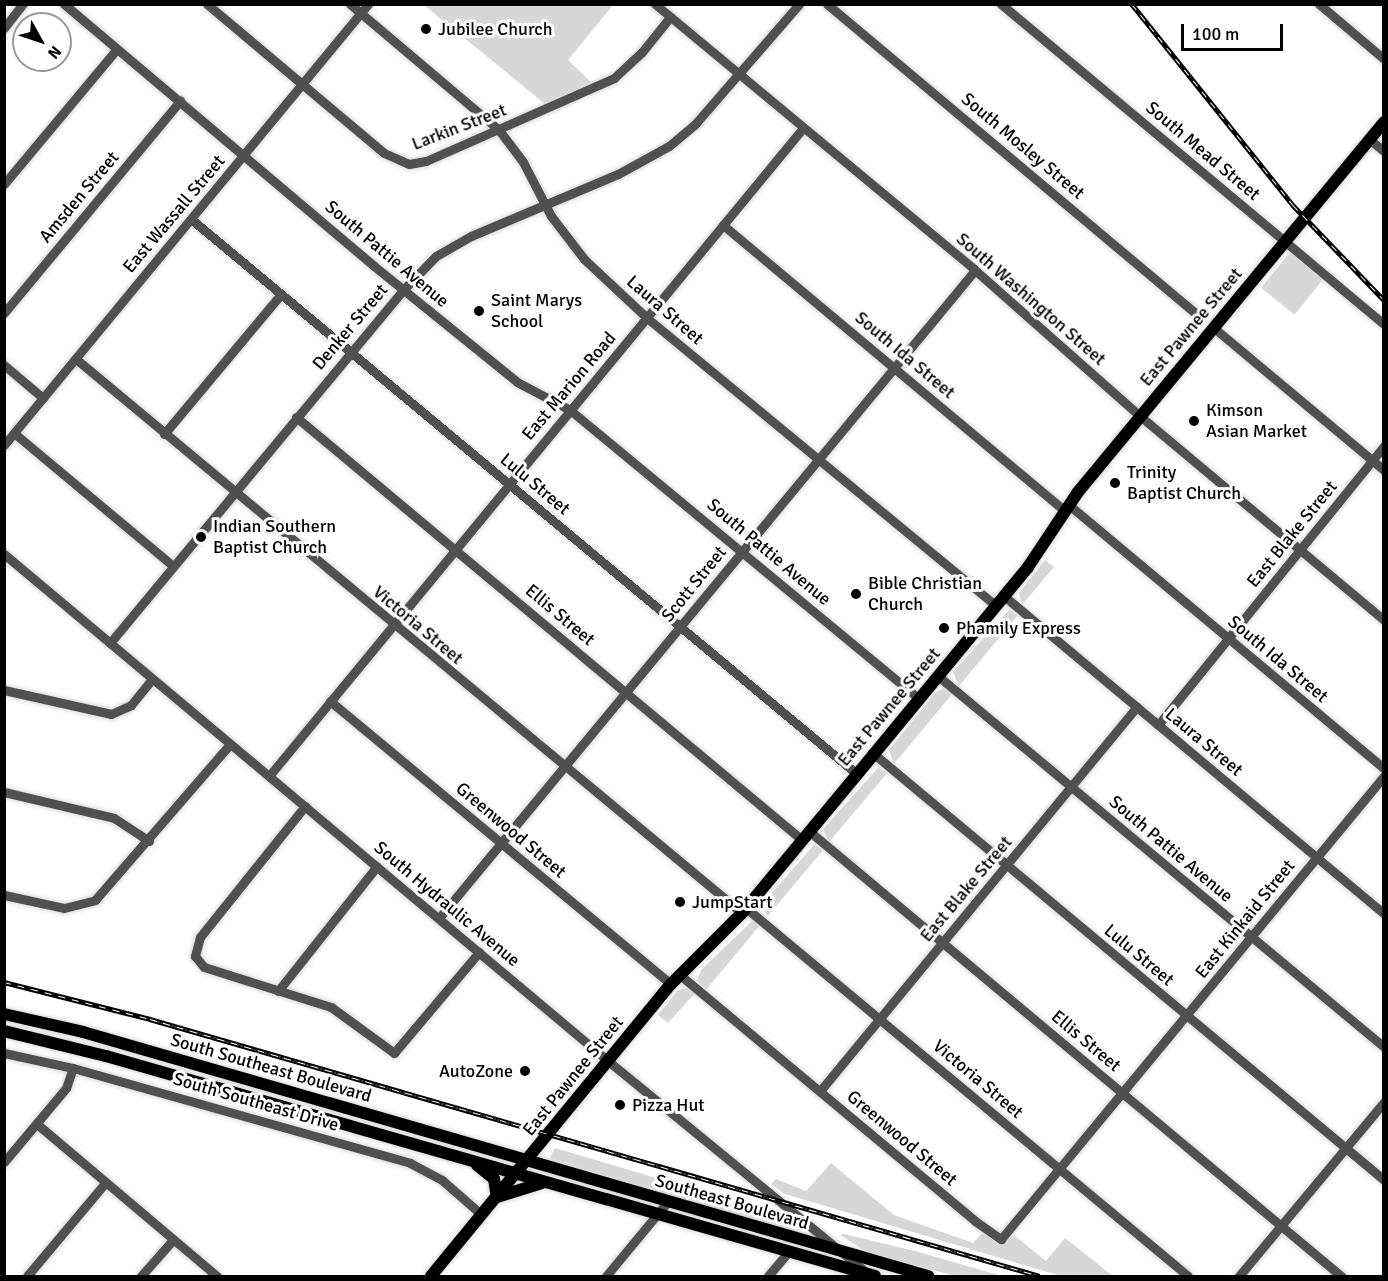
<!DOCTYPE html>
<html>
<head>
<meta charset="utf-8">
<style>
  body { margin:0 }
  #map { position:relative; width:1388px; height:1281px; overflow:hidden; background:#fff; font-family:Signika,sans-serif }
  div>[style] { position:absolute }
  .green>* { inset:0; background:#d7d7d7; transform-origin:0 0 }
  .roads { filter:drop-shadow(0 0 2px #dbdbdb) drop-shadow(0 0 2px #dbdbdb) }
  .minor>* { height:9px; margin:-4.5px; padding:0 4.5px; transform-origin:4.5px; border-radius:4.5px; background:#505050 }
  .major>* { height:12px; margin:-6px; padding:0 6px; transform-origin:6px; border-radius:6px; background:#000 }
  .rail>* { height:4.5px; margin-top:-2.25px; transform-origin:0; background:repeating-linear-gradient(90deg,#fff 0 7px,#000 0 14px); box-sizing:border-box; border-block:2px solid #000 }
  .dots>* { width:16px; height:16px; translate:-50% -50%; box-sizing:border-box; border:3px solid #fff; border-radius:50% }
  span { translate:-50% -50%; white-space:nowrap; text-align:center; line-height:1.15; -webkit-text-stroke:6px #fff; paint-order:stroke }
  .poi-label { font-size:18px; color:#000 }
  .left { translate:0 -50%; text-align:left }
  .right { translate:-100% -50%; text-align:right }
  .street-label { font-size:18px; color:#000 }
  .frame { position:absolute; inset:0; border:6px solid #000; pointer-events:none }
  .north { position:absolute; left:12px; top:12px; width:60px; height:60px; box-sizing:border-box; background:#fff; border:2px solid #999; border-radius:50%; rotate:130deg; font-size:16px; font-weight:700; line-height:24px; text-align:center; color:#000 }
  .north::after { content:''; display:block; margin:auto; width:21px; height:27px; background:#000; clip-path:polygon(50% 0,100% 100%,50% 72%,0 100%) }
  .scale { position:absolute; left:1181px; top:24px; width:102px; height:27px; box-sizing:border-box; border:3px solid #000; border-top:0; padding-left:8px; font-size:18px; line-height:21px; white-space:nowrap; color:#000; -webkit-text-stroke:4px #fff; paint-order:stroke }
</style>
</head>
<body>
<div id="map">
  <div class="green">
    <div style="clip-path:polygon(424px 5px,613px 5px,568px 60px,592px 83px,545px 104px)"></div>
    <div style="left:1290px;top:252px;width:43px;height:46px;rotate:39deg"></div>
    <div style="clip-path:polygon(1045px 560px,1054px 567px,1022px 605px,1019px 593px)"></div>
    <div style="clip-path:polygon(1009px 610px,1018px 615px,959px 686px,953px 672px)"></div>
    <div style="clip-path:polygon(944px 688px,953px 693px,894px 764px,889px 750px,936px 692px)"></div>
    <div style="clip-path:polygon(878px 768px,888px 772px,829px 842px,823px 829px)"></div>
    <div style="clip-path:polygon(814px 845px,824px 849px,767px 917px,762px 904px)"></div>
    <div style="clip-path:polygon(752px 921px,761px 924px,706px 990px,697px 980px,701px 970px)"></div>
    <div style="clip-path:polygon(686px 988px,696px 992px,668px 1023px,658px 1015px,678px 990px)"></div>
    <div style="clip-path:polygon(555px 1148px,771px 1212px,774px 1208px,807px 1237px,553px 1163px,550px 1157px)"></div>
    <div style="clip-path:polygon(831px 1163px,894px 1215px,973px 1243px,982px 1233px,1000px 1243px,1014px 1235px,1046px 1261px,1065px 1238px,1113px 1276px,1061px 1276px,785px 1194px,771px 1184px,776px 1179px,806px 1191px)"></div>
    <div style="clip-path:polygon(844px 1234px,915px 1251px,1002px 1276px,956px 1276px,870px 1254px,840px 1235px)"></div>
  </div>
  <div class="roads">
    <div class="minor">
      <div style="left:64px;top:4px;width:406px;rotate:40.2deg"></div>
      <div style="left:374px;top:266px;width:184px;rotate:39deg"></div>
      <div style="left:517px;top:382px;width:60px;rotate:27.8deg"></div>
      <div style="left:570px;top:410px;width:453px;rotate:39.6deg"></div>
      <div style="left:207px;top:4px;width:231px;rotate:40.1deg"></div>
      <div style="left:384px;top:153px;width:27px;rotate:24deg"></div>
      <div style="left:409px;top:164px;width:17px;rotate:-10deg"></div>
      <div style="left:426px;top:161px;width:206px;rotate:-23.8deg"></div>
      <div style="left:614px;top:78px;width:38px;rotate:-43deg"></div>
      <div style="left:642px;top:52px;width:45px;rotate:-51.3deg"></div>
      <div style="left:350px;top:4px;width:195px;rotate:40.2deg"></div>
      <div style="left:499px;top:130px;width:40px;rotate:53deg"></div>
      <div style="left:523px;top:162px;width:61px;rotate:62.6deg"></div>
      <div style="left:551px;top:216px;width:54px;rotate:52.5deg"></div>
      <div style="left:584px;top:259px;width:86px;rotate:43.1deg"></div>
      <div style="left:647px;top:318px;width:452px;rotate:39.5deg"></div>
      <div style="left:655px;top:4px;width:416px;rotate:39.7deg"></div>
      <div style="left:975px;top:270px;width:220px;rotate:41.5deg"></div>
      <div style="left:1140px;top:416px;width:318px;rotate:39.9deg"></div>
      <div style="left:827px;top:4px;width:483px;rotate:40deg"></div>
      <div style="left:1001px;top:4px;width:499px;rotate:39.9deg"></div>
      <div style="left:1319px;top:4px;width:85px;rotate:40.2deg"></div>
      <div style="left:4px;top:28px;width:31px;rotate:-52deg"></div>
      <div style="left:1369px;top:139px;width:19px;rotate:39deg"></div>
      <div style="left:4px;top:184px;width:176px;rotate:-50.1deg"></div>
      <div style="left:191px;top:219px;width:867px;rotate:39.81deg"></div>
      <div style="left:723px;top:225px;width:446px;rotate:39.9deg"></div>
      <div style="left:4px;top:313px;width:276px;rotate:-50.3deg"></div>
      <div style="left:1214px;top:328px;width:222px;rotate:39.9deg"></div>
      <div style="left:76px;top:359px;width:866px;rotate:39.75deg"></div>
      <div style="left:4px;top:365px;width:51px;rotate:40.2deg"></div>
      <div style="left:296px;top:417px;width:660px;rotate:39.89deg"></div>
      <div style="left:14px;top:433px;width:207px;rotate:39.9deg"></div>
      <div style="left:164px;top:434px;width:182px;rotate:-50.1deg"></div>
      <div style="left:4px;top:445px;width:572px;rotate:-50.46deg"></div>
      <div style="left:1069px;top:505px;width:410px;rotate:39.9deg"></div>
      <div style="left:4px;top:554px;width:787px;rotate:40deg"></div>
      <div style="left:607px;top:1060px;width:336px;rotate:39.3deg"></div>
      <div style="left:1004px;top:596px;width:496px;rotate:39.9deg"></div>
      <div style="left:110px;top:643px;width:459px;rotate:-50.3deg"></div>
      <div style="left:403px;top:290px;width:47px;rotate:-45.9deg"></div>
      <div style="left:436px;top:256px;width:40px;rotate:-29.7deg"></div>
      <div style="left:471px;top:236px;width:160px;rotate:-22.9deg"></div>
      <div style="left:618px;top:174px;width:58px;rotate:-28.8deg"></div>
      <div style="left:669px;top:146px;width:35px;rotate:-40deg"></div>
      <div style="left:696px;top:123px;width:157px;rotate:-49.1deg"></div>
      <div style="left:938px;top:676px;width:580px;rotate:39.75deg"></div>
      <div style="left:4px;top:690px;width:110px;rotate:12.6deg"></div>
      <div style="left:111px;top:714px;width:22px;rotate:-24deg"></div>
      <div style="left:131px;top:705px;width:33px;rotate:-51deg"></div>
      <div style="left:330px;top:701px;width:443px;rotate:39.7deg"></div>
      <div style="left:1158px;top:725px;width:359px;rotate:-51deg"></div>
      <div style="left:874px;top:754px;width:665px;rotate:39.87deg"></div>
      <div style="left:269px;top:776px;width:840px;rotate:-50.51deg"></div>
      <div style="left:4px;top:792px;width:113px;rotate:13.3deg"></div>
      <div style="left:114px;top:818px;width:42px;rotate:33.3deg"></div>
      <div style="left:305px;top:806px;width:168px;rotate:128.7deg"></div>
      <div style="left:200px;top:937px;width:20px;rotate:105deg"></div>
      <div style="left:195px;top:956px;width:14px;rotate:51deg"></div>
      <div style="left:204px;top:967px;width:133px;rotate:17.5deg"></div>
      <div style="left:331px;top:1007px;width:78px;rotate:36.1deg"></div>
      <div style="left:394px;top:1053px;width:132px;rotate:-49.9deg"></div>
      <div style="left:809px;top:831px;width:694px;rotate:39.91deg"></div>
      <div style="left:4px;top:895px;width:61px;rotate:12.2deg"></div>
      <div style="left:64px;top:908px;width:32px;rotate:-14deg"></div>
      <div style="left:95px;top:900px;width:206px;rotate:-49.1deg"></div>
      <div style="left:746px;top:908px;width:575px;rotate:39.78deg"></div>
      <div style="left:439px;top:918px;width:841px;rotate:-50.4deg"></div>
      <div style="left:680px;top:975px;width:384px;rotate:39.8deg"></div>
      <div style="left:975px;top:1221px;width:32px;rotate:35deg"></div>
      <div style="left:1001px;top:1239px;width:601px;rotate:-50.4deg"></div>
      <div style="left:278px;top:991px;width:159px;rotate:-51.6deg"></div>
      <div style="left:4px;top:1053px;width:71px;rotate:12.3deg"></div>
      <div style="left:73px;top:1068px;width:350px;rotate:15.7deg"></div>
      <div style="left:410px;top:1163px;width:36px;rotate:28deg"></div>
      <div style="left:442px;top:1180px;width:53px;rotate:41.2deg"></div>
      <div style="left:820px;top:1091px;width:498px;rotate:-50.5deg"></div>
      <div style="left:37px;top:1124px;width:236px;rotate:40.2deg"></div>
      <div style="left:4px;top:1162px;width:97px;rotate:-50deg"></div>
      <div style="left:66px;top:1088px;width:21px;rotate:-71deg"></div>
      <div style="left:27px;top:1276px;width:121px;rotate:-50deg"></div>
      <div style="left:141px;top:1276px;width:48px;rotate:-48.4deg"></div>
      <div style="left:606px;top:1276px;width:97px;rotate:-50.4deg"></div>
      <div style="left:768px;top:1276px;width:31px;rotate:-50deg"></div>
      <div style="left:1239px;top:1276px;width:226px;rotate:-50.2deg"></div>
    </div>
    <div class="major">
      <div style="left:4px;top:1014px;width:81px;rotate:12.8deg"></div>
      <div style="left:83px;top:1032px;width:880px;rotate:16.11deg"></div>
      <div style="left:4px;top:1031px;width:105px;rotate:13.8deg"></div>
      <div style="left:106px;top:1056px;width:800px;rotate:15.97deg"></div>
      <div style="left:477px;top:1165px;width:22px;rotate:39deg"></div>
      <div style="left:494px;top:1179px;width:18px;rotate:81deg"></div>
      <div style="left:497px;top:1197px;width:47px;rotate:-17.3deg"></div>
      <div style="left:431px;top:1276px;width:378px;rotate:-50.6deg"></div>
      <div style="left:671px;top:984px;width:100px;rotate:-45deg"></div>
      <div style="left:742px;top:913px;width:207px;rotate:-50.3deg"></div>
      <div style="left:874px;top:754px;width:242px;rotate:-50.5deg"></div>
      <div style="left:1028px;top:567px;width:90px;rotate:-56.3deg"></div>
      <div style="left:1078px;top:492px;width:480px;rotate:-50.4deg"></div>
    </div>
  </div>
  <div class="rail">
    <div style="left:1132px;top:4px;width:258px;rotate:51.3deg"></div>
    <div style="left:1293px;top:205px;width:132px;rotate:46.2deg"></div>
    <div style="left:4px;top:982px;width:151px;rotate:14.2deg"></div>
    <div style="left:150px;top:1019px;width:926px;rotate:16.11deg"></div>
  </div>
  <div class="dots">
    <div style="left:426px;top:29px;background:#000"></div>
    <div style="left:479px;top:311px;background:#000"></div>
    <div style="left:1194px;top:421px;background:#000"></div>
    <div style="left:1115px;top:483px;background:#000"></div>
    <div style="left:201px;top:537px;background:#000"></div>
    <div style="left:856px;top:594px;background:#000"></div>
    <div style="left:944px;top:628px;background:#000"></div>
    <div style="left:680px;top:902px;background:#000"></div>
    <div style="left:525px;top:1071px;background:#000"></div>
    <div style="left:620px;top:1105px;background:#000"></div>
  </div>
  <div class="poi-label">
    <span class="left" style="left:438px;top:29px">Jubilee Church</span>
    <span class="left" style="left:491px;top:311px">Saint Marys<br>School</span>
    <span class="left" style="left:1206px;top:421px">Kimson<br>Asian Market</span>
    <span class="left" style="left:1127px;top:483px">Trinity<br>Baptist Church</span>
    <span class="left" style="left:213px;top:537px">Indian Southern<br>Baptist Church</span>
    <span class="left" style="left:868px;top:594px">Bible Christian<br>Church</span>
    <span class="left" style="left:956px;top:628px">Phamily Express</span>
    <span class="left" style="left:692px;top:902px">JumpStart</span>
    <span class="right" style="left:513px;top:1071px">AutoZone</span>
    <span class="left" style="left:632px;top:1105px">Pizza Hut</span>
  </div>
  <div class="street-label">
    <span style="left:459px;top:127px;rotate:-21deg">Larkin Street</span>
    <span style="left:1023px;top:146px;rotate:40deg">South Mosley Street</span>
    <span style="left:1203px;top:151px;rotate:40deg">South Mead Street</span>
    <span style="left:79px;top:197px;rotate:-50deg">Amsden Street</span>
    <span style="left:174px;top:214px;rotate:-50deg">East Wassall Street</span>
    <span style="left:387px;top:254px;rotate:40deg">South Pattie Avenue</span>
    <span style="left:1031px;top:299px;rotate:41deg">South Washington Street</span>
    <span style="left:665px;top:310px;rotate:41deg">Laura Street</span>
    <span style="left:350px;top:327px;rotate:-50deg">Denker Street</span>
    <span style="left:1191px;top:327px;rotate:-50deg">East Pawnee Street</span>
    <span style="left:905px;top:355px;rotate:40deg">South Ida Street</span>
    <span style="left:569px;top:386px;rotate:-50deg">East Marion Road</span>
    <span style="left:535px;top:484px;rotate:40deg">Lulu Street</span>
    <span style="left:1292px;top:534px;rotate:-51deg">East Blake Street</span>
    <span style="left:769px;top:552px;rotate:40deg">South Pattie Avenue</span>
    <span style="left:694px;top:584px;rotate:-51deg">Scott Street</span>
    <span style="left:560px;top:615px;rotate:40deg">Ellis Street</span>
    <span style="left:418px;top:625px;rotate:40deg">Victoria Street</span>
    <span style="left:1278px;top:659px;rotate:40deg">South Ida Street</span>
    <span style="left:889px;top:707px;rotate:-50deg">East Pawnee Street</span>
    <span style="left:1204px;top:742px;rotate:40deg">Laura Street</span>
    <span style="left:511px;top:830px;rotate:40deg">Greenwood Street</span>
    <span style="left:1171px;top:849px;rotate:40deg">South Pattie Avenue</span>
    <span style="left:966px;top:889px;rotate:-50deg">East Blake Street</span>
    <span style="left:447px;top:904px;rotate:40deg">South Hydraulic Avenue</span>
    <span style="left:1245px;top:919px;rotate:-51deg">East Kinkaid Street</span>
    <span style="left:1139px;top:955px;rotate:40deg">Lulu Street</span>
    <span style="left:1086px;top:1041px;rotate:40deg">Ellis Street</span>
    <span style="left:271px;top:1068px;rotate:16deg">South Southeast Boulevard</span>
    <span style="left:573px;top:1076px;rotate:-51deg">East Pawnee Street</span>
    <span style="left:978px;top:1079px;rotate:40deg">Victoria Street</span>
    <span style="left:256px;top:1102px;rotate:16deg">South Southeast Drive</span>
    <span style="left:902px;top:1138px;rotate:40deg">Greenwood Street</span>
    <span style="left:732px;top:1202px;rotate:16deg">Southeast Boulevard</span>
  </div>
  <div class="frame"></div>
  <div class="north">N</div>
  <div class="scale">100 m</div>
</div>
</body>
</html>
